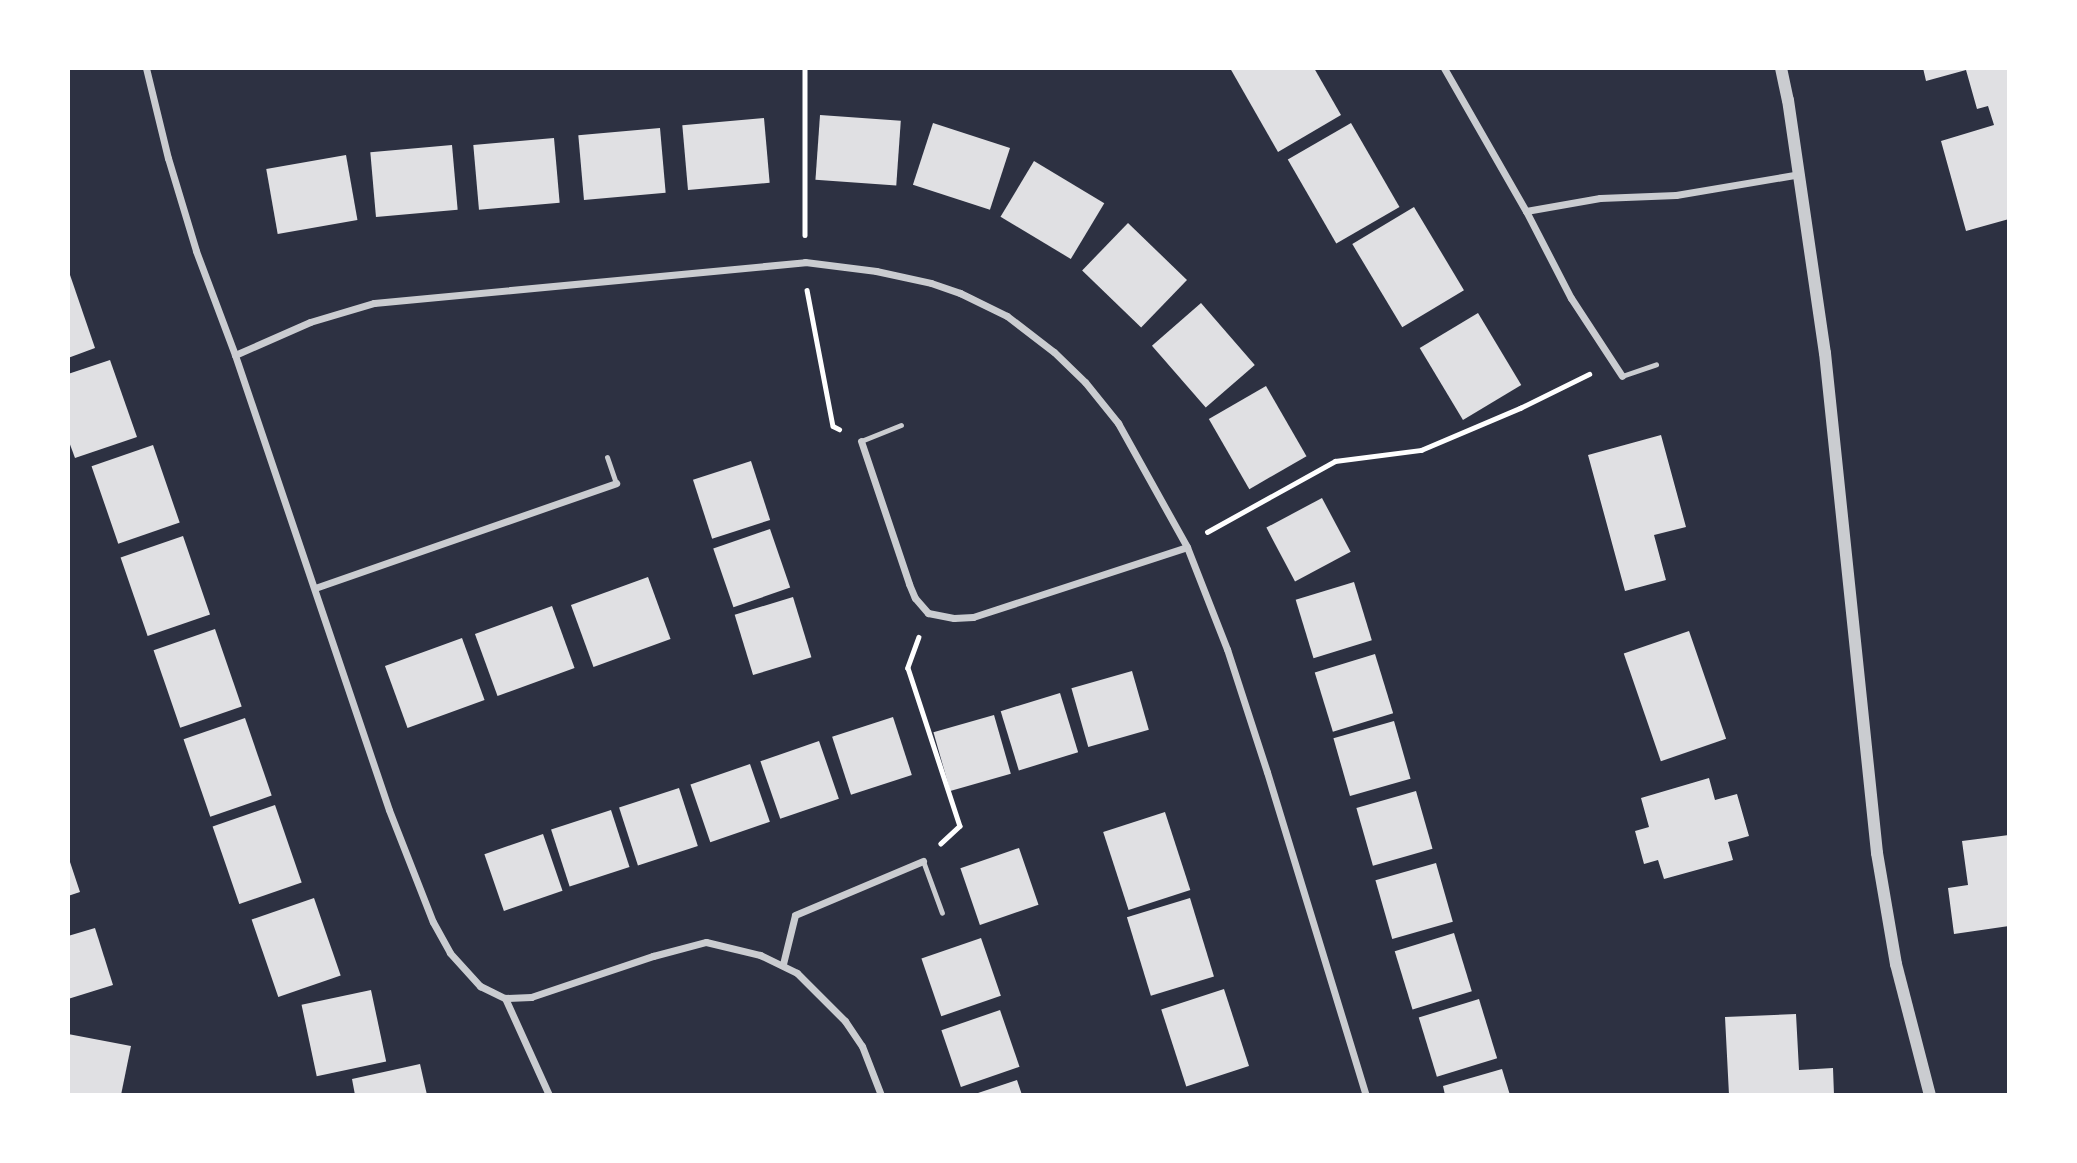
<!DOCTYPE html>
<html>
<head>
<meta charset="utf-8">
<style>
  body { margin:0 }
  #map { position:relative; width:2077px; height:1163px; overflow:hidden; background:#2d3142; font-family:Signika,sans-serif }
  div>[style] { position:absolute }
  .building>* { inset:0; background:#e0e0e3; transform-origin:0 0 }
  .path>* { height:4.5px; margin:-2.25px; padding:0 2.25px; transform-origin:2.25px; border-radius:2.25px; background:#fff }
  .service>* { height:5px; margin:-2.5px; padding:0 2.5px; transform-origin:2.5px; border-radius:2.5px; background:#caccd0 }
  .minor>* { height:7px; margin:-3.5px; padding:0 3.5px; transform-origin:3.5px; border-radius:3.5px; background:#caccd0 }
  .tertiary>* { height:12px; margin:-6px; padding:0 6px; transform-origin:6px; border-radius:6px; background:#caccd0 }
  span { translate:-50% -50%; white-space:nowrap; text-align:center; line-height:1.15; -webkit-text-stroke:5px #fff; paint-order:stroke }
  .frame { position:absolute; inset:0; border:70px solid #fff; pointer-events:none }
</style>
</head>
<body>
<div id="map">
  <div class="building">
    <div style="clip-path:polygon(1230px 68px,1314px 68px,1341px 115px,1278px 152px)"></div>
    <div style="clip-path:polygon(1923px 68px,2009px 68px,2009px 219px,1966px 231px,1941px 141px,1994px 125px,1988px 106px,1977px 109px,1966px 70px,1926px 81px)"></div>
    <div style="left:820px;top:115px;width:81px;height:65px;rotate:4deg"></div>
    <div style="left:764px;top:118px;width:65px;height:82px;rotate:85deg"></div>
    <div style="left:933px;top:123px;width:81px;height:65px;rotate:18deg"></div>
    <div style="left:1351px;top:123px;width:97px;height:73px;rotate:60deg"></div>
    <div style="left:660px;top:128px;width:65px;height:82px;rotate:85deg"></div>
    <div style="left:554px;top:138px;width:65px;height:81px;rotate:85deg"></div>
    <div style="left:452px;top:145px;width:65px;height:82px;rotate:85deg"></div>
    <div style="left:346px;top:155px;width:66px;height:81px;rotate:80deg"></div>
    <div style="left:1034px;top:161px;width:82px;height:65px;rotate:31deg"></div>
    <div style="left:1414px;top:207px;width:97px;height:72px;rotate:59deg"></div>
    <div style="left:1128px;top:223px;width:82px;height:66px;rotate:44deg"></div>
    <div style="clip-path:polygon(69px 272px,95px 348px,68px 358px,68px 273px)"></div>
    <div style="left:1201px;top:303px;width:82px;height:65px;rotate:49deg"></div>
    <div style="left:1478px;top:313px;width:84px;height:68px;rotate:59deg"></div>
    <div style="clip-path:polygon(110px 360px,137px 437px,75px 458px,68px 439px,68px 374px)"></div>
    <div style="left:1266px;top:386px;width:81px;height:66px;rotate:60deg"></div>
    <div style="clip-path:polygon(1661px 435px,1686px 527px,1654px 535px,1666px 580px,1625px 591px,1588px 455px)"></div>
    <div style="left:153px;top:445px;width:82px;height:65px;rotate:71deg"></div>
    <div style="left:751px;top:461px;width:62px;height:61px;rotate:72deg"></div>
    <div style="left:1322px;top:498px;width:61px;height:63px;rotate:62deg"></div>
    <div style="left:770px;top:529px;width:62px;height:60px;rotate:71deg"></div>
    <div style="left:183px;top:536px;width:83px;height:66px;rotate:71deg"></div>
    <div style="left:648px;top:577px;width:66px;height:82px;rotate:70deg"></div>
    <div style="left:1354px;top:582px;width:61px;height:61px;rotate:73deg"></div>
    <div style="left:793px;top:597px;width:63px;height:61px;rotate:73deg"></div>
    <div style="left:552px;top:606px;width:66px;height:82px;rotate:70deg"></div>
    <div style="left:215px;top:629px;width:82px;height:65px;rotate:71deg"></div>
    <div style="left:1689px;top:631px;width:114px;height:69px;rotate:71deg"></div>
    <div style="left:462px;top:638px;width:66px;height:82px;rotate:70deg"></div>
    <div style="left:1375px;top:654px;width:62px;height:63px;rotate:73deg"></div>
    <div style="left:1132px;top:671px;width:61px;height:63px;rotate:74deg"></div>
    <div style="left:1060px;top:693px;width:62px;height:62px;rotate:73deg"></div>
    <div style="left:994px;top:715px;width:61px;height:63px;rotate:74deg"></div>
    <div style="left:893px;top:717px;width:61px;height:64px;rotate:72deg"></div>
    <div style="left:245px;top:718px;width:82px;height:65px;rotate:71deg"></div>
    <div style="left:1394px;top:721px;width:60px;height:63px;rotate:74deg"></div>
    <div style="left:819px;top:741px;width:61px;height:62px;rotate:71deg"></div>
    <div style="left:750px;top:764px;width:61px;height:63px;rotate:71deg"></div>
    <div style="clip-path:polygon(1709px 778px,1715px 800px,1737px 794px,1749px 836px,1728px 842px,1733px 860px,1664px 879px,1658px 860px,1644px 864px,1635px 831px,1649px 827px,1641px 798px)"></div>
    <div style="left:679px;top:788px;width:61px;height:63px;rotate:72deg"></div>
    <div style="left:1416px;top:791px;width:60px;height:62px;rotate:74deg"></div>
    <div style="left:275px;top:805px;width:82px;height:66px;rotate:71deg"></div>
    <div style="left:611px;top:810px;width:60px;height:63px;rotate:72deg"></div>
    <div style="left:1165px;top:812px;width:82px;height:65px;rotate:72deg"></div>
    <div style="left:543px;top:834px;width:60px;height:62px;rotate:71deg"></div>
    <div style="clip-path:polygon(2009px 835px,2009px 926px,1954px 934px,1948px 888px,1968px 885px,1962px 841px)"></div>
    <div style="left:1019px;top:848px;width:60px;height:62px;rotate:71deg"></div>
    <div style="clip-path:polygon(68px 856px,80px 892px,68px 896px)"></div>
    <div style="left:1436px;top:863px;width:61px;height:63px;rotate:74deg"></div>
    <div style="left:314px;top:898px;width:82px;height:66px;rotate:71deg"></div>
    <div style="left:1190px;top:898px;width:82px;height:66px;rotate:73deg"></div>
    <div style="clip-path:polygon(95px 928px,113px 985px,68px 999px,68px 936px)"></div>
    <div style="left:1454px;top:933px;width:61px;height:62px;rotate:73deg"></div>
    <div style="left:981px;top:938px;width:61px;height:63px;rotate:71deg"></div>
    <div style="left:1224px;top:989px;width:81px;height:66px;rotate:72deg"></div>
    <div style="left:371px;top:990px;width:73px;height:71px;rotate:78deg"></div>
    <div style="left:1479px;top:999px;width:62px;height:63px;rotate:73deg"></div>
    <div style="left:1000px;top:1010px;width:60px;height:62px;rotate:71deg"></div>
    <div style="clip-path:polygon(1796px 1014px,1799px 1070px,1833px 1068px,1834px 1095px,1729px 1095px,1725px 1017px)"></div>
    <div style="clip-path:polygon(68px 1034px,131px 1046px,121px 1095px,68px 1095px)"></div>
    <div style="clip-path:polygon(420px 1064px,427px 1095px,355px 1095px,352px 1079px)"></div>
    <div style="clip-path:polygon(1502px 1069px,1510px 1095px,1445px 1095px,1443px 1086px)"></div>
    <div style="clip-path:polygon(1017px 1080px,1022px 1095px,975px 1095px,975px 1094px)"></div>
  </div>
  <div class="path">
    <div style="left:805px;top:68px;width:167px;rotate:90deg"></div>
    <div style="left:807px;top:290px;width:138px;rotate:79.2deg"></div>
    <div style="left:833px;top:426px;width:7px;rotate:27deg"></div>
    <div style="left:1207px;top:532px;width:146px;rotate:-29deg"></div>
    <div style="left:1335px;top:461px;width:87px;rotate:-7.3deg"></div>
    <div style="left:1421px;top:450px;width:108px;rotate:-23deg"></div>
    <div style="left:1520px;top:408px;width:77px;rotate:-26.2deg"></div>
    <div style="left:919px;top:637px;width:33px;rotate:110deg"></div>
    <div style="left:908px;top:668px;width:166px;rotate:71.8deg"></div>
    <div style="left:960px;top:826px;width:26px;rotate:137deg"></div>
  </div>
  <div class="service">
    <div style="left:1622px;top:376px;width:36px;rotate:-19deg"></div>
    <div style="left:861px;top:441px;width:43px;rotate:-21.8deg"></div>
    <div style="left:607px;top:457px;width:28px;rotate:71deg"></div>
    <div style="left:923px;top:861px;width:55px;rotate:69.9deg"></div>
  </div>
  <div class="minor">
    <div style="left:146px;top:68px;width:93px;rotate:76.3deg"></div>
    <div style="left:168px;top:158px;width:97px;rotate:73.2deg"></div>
    <div style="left:196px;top:251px;width:111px;rotate:69.4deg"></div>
    <div style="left:235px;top:355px;width:480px;rotate:71.3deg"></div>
    <div style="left:389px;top:810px;width:120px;rotate:68.6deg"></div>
    <div style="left:433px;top:922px;width:35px;rotate:61deg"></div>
    <div style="left:450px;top:953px;width:45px;rotate:47.7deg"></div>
    <div style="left:480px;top:986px;width:28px;rotate:26deg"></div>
    <div style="left:505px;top:998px;width:26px;rotate:-2deg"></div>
    <div style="left:531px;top:997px;width:129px;rotate:-18.6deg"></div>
    <div style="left:653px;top:956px;width:55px;rotate:-14.8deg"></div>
    <div style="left:706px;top:942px;width:56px;rotate:13.5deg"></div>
    <div style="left:760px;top:955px;width:41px;rotate:25.9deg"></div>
    <div style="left:797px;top:973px;width:68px;rotate:45deg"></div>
    <div style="left:845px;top:1021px;width:30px;rotate:56deg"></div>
    <div style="left:862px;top:1046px;width:53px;rotate:68.8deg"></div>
    <div style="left:1444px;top:68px;width:165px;rotate:60.2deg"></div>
    <div style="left:1526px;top:211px;width:75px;rotate:-10deg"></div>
    <div style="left:1600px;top:198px;width:76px;rotate:-2.3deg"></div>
    <div style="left:1676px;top:195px;width:126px;rotate:-9.6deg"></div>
    <div style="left:1526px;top:211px;width:98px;rotate:62.7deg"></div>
    <div style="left:1571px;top:298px;width:93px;rotate:56.8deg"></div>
    <div style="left:235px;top:355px;width:82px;rotate:-23.7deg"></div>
    <div style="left:310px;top:322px;width:67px;rotate:-16.5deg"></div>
    <div style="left:374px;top:303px;width:433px;rotate:-5.4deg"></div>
    <div style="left:805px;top:262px;width:72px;rotate:7.2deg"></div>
    <div style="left:876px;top:271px;width:56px;rotate:12.3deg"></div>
    <div style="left:931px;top:283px;width:31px;rotate:19deg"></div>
    <div style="left:960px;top:293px;width:52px;rotate:26.1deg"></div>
    <div style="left:1007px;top:316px;width:59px;rotate:37.5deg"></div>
    <div style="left:1054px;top:352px;width:43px;rotate:44.1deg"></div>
    <div style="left:1085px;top:382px;width:53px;rotate:51.2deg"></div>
    <div style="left:1118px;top:423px;width:142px;rotate:60.9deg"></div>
    <div style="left:1187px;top:547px;width:110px;rotate:68.6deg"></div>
    <div style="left:1227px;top:649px;width:129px;rotate:72deg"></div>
    <div style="left:1267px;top:772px;width:338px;rotate:73deg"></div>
    <div style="left:861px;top:441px;width:151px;rotate:71.4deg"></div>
    <div style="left:909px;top:584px;width:15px;rotate:67deg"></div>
    <div style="left:915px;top:598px;width:20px;rotate:49deg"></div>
    <div style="left:928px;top:613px;width:26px;rotate:11deg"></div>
    <div style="left:954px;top:618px;width:19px;rotate:-3deg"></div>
    <div style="left:973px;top:617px;width:225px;rotate:-18.1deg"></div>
    <div style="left:315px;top:588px;width:319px;rotate:-19.2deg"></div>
    <div style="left:783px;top:964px;width:50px;rotate:-76.2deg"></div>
    <div style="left:795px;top:915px;width:139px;rotate:-22.9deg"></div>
    <div style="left:505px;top:998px;width:107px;rotate:65.6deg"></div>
  </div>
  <div class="tertiary">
    <div style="left:1781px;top:68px;width:33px;rotate:78deg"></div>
    <div style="left:1788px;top:100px;width:256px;rotate:81.7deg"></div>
    <div style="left:1825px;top:353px;width:503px;rotate:84.06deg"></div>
    <div style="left:1877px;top:853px;width:113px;rotate:80.3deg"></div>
    <div style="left:1896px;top:964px;width:135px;rotate:75.5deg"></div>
  </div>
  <div class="frame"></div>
</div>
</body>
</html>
